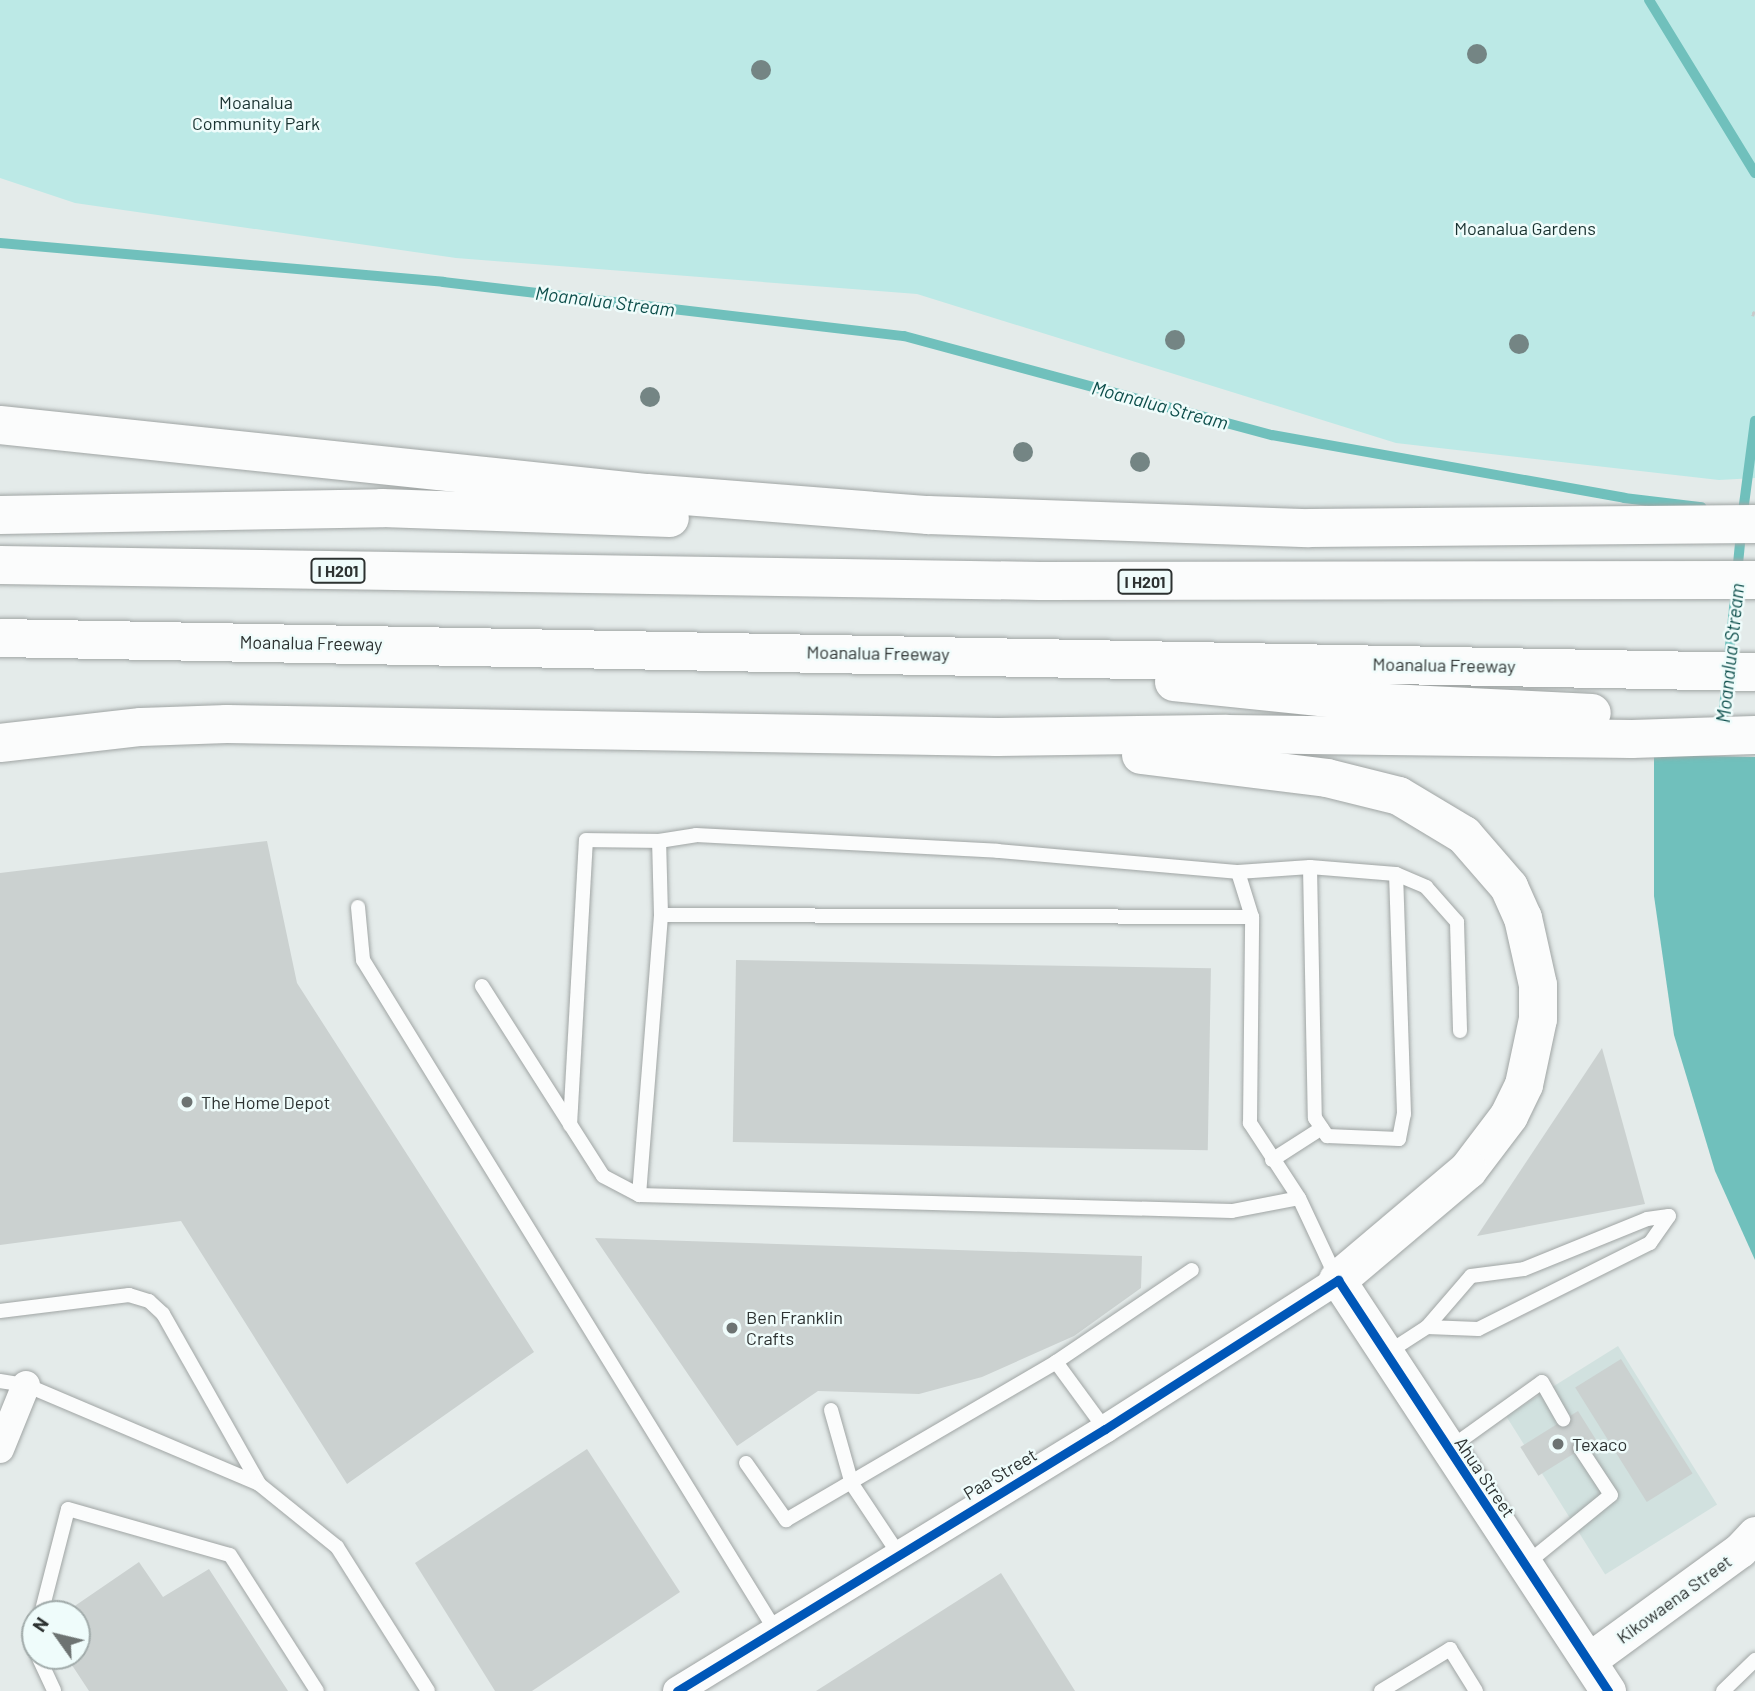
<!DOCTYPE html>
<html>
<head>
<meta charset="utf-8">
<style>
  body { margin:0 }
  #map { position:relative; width:1755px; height:1691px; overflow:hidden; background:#e4ebea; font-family:Barlow,sans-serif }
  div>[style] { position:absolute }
  .built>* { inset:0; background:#d1e1df; transform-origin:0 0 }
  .green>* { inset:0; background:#bce9e6 }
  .water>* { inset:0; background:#70c0bc }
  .stream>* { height:10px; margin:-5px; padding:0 5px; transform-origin:5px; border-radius:5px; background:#70c0bc }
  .building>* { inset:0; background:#cbd1d0; transform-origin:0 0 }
  .path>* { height:4.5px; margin-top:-2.25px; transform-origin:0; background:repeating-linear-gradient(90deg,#c7caca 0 5px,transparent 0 8.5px) }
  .roads { filter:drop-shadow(0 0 2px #a0a5a4) drop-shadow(0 0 2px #a0a5a4) }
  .service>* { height:14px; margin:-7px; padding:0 7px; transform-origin:7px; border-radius:7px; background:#fbfcfc }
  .minor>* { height:28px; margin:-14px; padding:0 14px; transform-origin:14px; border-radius:14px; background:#fbfcfc }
  .tertiary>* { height:35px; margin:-17.5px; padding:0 17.5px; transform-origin:17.5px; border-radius:17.5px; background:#fbfcfc }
  .motorway>* { height:38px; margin:-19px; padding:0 19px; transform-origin:19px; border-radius:19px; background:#fbfcfc }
  .cycleway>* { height:9px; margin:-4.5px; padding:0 4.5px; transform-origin:4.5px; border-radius:4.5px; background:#0057b8 }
  .trees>* { width:20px; height:20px; margin:-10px; border-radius:50%; background:#748584 }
  .dots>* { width:19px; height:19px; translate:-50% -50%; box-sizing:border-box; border:4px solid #effcfb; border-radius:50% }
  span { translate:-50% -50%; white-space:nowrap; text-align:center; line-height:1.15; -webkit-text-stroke:5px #effcfb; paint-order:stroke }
  .shield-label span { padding:2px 5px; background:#effcfb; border:2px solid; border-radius:5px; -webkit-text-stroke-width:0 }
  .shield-label { font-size:16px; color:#2d3231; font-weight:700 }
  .park-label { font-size:18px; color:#193230 }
  .street-label { font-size:18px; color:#2d3231 }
  .poi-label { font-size:18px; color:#2d3231 }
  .left { translate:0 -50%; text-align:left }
  .water-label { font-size:19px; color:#0d4e4b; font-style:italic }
  .north { position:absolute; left:21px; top:1600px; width:70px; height:70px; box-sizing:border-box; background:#effcfb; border:2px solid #a1abaa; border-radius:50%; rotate:304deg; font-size:19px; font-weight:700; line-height:28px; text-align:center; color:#2d3231 }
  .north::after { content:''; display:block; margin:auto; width:24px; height:32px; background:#6d7372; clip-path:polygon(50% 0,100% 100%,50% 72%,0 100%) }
</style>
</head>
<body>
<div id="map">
  <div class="built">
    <div style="left:1618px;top:1346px;width:187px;height:132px;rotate:58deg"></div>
  </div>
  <div class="green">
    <div style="clip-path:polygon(0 0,1755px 0,1755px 478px,1719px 480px,1396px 443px,917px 294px,456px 258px,75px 203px,0 178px)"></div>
  </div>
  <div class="water">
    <div style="clip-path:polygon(1654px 755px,1755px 757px,1755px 1260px,1715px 1171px,1674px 1035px,1654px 896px)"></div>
  </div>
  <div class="stream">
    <div style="left:1649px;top:0;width:203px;rotate:58.5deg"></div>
    <div style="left:0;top:243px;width:445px;rotate:5deg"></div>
    <div style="left:443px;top:282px;width:464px;rotate:6.7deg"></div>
    <div style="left:904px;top:336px;width:381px;rotate:15.1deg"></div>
    <div style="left:1272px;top:435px;width:358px;rotate:10.1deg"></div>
    <div style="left:1624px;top:498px;width:78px;rotate:6.7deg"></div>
    <div style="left:1743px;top:512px;width:92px;rotate:-82.5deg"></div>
    <div style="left:1737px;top:574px;width:41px;rotate:-84.4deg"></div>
    <div style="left:1728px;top:664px;width:75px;rotate:-83.9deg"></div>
    <div style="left:1722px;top:727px;width:48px;rotate:-84.1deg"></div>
  </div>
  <div class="building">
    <div style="clip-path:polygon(267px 841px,297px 983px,534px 1352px,347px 1484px,181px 1221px,0 1245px,0 873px)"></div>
    <div style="left:736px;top:960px;width:475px;height:182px;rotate:1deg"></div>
    <div style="clip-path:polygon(1602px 1048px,1645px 1204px,1477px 1236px)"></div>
    <div style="clip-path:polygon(595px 1238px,1142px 1256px,1141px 1288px,1074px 1336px,982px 1377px,919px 1394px,818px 1391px,737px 1446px)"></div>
    <div style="left:1621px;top:1359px;width:135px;height:54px;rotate:58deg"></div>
    <div style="left:1578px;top:1411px;width:34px;height:68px;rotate:58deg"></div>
    <div style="clip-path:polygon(587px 1449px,680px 1592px,532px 1691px,495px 1691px,415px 1563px)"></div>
    <div style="clip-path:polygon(139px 1562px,163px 1597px,209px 1569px,288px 1691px,89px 1691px,66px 1656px,77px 1656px,77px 1614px,63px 1614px)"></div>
    <div style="clip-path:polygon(1001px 1573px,1075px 1691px,816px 1691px)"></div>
  </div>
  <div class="path">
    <div style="left:1752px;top:313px;width:3px;rotate:18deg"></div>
  </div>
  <div class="roads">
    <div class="service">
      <div style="left:1310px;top:867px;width:251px;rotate:88.9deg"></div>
      <div style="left:1315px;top:1118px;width:22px;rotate:56deg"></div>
      <div style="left:1327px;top:1136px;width:72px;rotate:2.4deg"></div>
      <div style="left:1399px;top:1139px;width:25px;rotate:-79deg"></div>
      <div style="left:1404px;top:1114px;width:240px;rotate:-91.9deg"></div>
      <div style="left:358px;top:907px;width:53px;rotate:84.6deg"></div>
      <div style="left:363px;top:960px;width:784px;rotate:58.4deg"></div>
      <div style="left:661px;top:915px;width:591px;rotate:0.19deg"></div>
      <div style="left:482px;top:986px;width:225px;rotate:57.5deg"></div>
      <div style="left:603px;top:1176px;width:41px;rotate:27.8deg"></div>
      <div style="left:639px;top:1195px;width:593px;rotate:1.55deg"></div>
      <div style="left:1232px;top:1211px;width:68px;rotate:-11deg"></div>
      <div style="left:570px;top:1125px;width:285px;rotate:-86.8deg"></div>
      <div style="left:586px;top:840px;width:73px;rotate:0.8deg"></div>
      <div style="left:1272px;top:1160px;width:59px;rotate:-32.6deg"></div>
      <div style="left:639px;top:1195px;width:281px;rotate:-85.5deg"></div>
      <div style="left:661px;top:915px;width:74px;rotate:-91.5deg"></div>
      <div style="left:659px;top:841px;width:37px;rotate:-9deg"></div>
      <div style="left:696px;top:835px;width:302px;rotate:3deg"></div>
      <div style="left:998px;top:851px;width:241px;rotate:5deg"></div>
      <div style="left:1337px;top:1279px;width:89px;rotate:-115.1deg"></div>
      <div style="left:1299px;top:1198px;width:90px;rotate:-123.2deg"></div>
      <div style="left:1250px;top:1123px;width:206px;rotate:-89.4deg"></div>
      <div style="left:1252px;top:917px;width:47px;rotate:-107.3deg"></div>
      <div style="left:1238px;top:872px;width:72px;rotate:-4deg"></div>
      <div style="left:1310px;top:867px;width:86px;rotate:4.7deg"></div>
      <div style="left:1396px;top:874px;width:33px;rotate:23deg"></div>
      <div style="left:1426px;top:887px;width:47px;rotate:48.5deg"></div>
      <div style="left:1457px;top:922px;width:109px;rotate:88.4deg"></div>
      <div style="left:0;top:1311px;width:130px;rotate:-7.1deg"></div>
      <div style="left:129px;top:1295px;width:21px;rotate:17deg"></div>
      <div style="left:149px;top:1301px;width:19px;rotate:43deg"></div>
      <div style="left:163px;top:1314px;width:195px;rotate:60.5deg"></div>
      <div style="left:1387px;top:1353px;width:48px;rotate:-33deg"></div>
      <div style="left:1427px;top:1327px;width:67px;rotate:-49.2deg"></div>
      <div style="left:1471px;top:1276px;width:53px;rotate:-7.5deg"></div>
      <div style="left:1524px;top:1269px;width:133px;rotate:-22.1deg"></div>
      <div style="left:1647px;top:1219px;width:22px;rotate:-8deg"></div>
      <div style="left:1669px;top:1216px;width:33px;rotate:125deg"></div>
      <div style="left:1650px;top:1243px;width:192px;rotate:153.4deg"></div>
      <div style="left:1478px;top:1329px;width:51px;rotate:-177.8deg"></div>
      <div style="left:1056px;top:1362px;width:83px;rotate:53.8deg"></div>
      <div style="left:0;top:1381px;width:26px;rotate:9deg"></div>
      <div style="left:26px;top:1385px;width:253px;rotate:23deg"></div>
      <div style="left:259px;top:1484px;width:100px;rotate:38.9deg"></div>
      <div style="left:337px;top:1547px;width:170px;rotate:57.7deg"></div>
      <div style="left:831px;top:1410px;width:77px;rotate:74.2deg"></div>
      <div style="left:852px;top:1484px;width:83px;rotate:56.3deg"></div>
      <div style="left:1450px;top:1448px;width:113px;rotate:-35.7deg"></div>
      <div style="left:1542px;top:1382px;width:43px;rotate:60.4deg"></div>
      <div style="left:746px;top:1463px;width:70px;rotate:54.9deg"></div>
      <div style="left:786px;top:1520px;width:313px;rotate:-30.3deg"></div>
      <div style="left:1056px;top:1362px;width:164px;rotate:-34.1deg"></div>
      <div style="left:1526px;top:1564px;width:109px;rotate:-39.1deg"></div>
      <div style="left:1611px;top:1495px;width:56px;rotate:-123.4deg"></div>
      <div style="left:41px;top:1614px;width:108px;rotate:-75.6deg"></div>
      <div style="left:68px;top:1509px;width:168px;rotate:15.9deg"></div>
      <div style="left:230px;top:1555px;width:161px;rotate:57.4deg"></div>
      <div style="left:35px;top:1637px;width:11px;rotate:90deg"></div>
      <div style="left:38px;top:1656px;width:38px;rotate:65deg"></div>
      <div style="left:1381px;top:1691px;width:81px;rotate:-31.3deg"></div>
      <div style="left:1450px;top:1649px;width:49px;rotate:58.2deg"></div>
      <div style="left:1723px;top:1691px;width:45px;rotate:-44.1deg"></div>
    </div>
    <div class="minor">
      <div style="left:0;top:1449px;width:69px;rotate:-67.9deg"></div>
      <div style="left:677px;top:1691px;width:502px;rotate:-31.47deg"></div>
      <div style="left:1105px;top:1429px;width:277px;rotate:-32.6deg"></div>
    </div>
    <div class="tertiary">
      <div style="left:1338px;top:1280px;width:492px;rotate:56.7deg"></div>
      <div style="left:1589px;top:1660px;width:187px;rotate:-36.1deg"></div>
      <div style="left:1740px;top:1550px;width:22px;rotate:-47deg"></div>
    </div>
    <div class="motorway">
      <div style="left:0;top:425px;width:651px;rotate:6deg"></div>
      <div style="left:647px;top:493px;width:282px;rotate:4.5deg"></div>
      <div style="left:928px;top:515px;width:381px;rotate:2deg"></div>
      <div style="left:1309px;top:528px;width:446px;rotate:-0.5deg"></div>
      <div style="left:0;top:515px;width:382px;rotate:-1deg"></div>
      <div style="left:382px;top:508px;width:288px;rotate:2deg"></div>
      <div style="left:0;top:565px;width:1040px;rotate:0.88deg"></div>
      <div style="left:1040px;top:581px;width:715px;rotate:-0.08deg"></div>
      <div style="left:0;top:638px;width:1755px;rotate:1.11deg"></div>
      <div style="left:1174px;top:682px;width:195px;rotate:5.9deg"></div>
      <div style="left:1368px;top:702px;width:224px;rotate:2.8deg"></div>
      <div style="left:0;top:743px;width:142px;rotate:-6.5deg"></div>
      <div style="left:141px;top:727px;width:86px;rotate:-2deg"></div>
      <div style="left:227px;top:724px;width:770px;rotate:0.97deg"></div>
      <div style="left:997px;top:737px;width:229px;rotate:-0.8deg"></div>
      <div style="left:1226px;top:734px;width:406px;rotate:0.7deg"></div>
      <div style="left:1632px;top:739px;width:123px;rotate:-1.9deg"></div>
      <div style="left:1141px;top:755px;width:187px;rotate:7deg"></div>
      <div style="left:1327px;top:778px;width:74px;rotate:14deg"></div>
      <div style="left:1399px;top:796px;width:76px;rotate:31deg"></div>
      <div style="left:1464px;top:835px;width:69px;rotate:49.1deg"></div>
      <div style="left:1509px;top:887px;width:34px;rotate:66deg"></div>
      <div style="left:1523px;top:918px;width:69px;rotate:77.4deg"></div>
      <div style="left:1538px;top:985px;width:34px;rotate:90deg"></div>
      <div style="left:1538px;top:1019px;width:67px;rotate:102deg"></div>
      <div style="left:1524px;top:1085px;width:34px;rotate:116deg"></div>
      <div style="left:1509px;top:1116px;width:68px;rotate:127.2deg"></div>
      <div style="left:1468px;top:1170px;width:170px;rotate:139.8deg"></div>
    </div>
  </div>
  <div class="cycleway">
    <div style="left:677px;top:1691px;width:502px;rotate:-31.47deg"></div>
    <div style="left:1105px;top:1429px;width:277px;rotate:-32.6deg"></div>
    <div style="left:1338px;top:1280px;width:492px;rotate:56.7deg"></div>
  </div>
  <div class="trees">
    <div style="left:1477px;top:54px"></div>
    <div style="left:761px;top:70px"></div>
    <div style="left:1175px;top:340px"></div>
    <div style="left:1519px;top:344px"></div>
    <div style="left:650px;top:397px"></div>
    <div style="left:1023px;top:452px"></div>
    <div style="left:1140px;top:462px"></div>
  </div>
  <div class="dots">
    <div style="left:187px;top:1102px;background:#6d7372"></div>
    <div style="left:732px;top:1328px;background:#6d7372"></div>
    <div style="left:1558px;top:1444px;background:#6d7372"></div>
  </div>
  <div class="shield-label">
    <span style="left:338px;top:571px">I H201</span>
    <span style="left:1145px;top:582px">I H201</span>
  </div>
  <div class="park-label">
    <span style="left:256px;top:113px">Moanalua<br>Community Park</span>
    <span style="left:1525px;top:228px">Moanalua Gardens</span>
  </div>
  <div class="street-label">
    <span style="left:311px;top:643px;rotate:1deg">Moanalua Freeway</span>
    <span style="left:878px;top:653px;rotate:1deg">Moanalua Freeway</span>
    <span style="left:1444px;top:665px;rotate:1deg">Moanalua Freeway</span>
    <span style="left:1000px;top:1474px;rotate:-31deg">Paa Street</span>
    <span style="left:1485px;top:1477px;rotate:56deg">Ahua Street</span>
    <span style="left:1674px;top:1599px;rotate:-36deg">Kikowaena Street</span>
  </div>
  <div class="poi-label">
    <span class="left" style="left:201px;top:1102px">The Home Depot</span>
    <span class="left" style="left:746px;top:1328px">Ben Franklin<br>Crafts</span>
    <span class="left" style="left:1572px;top:1444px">Texaco</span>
  </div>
  <div class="water-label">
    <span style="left:605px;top:301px;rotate:7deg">Moanalua Stream</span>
    <span style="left:1160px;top:405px;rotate:15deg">Moanalua Stream</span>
    <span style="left:1730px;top:653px;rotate:-84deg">Moanalua Stream</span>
  </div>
  <div class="north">N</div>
</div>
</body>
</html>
